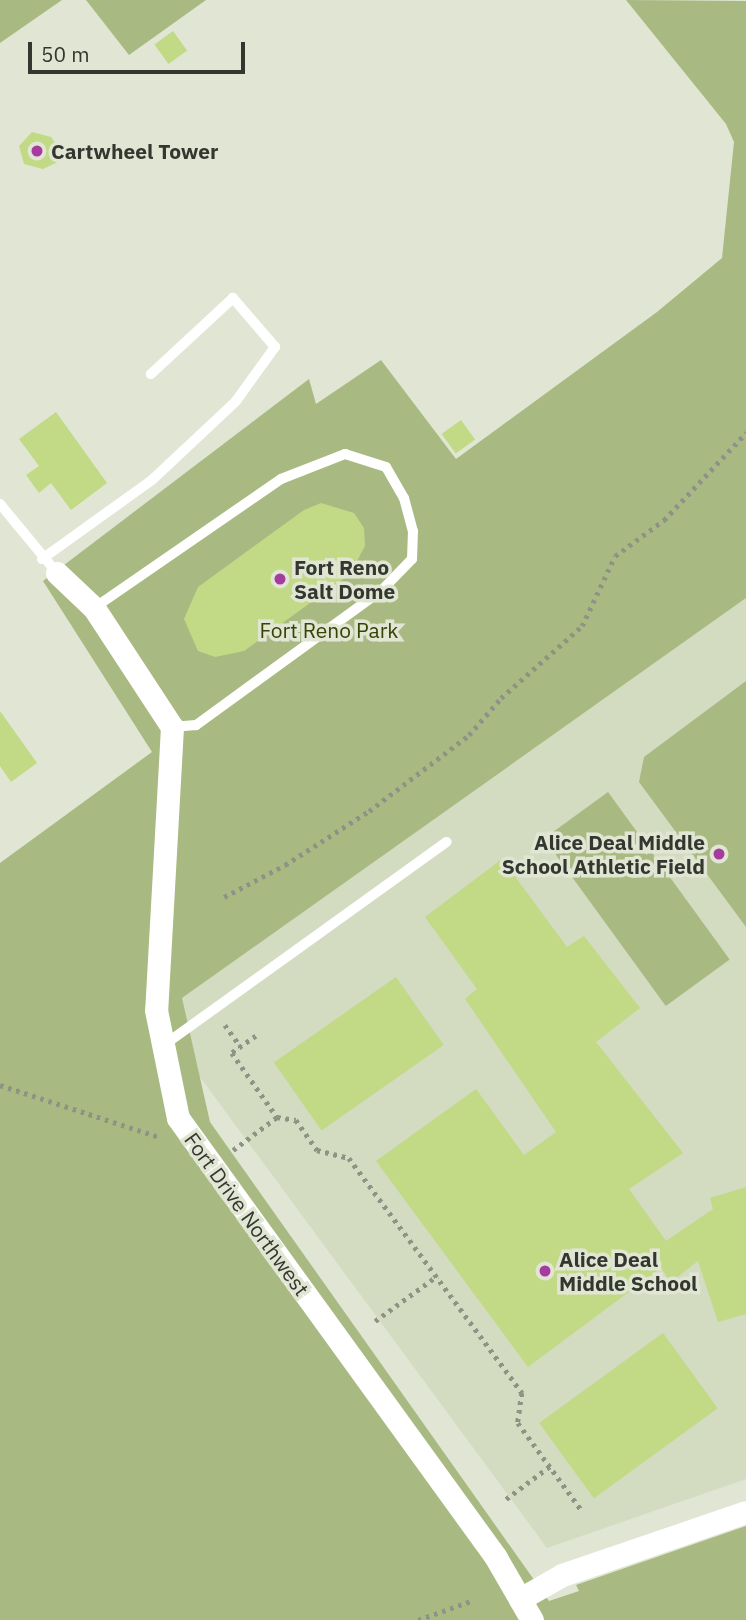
<!DOCTYPE html>
<html>
<head>
<meta charset="utf-8">
<style>
  body { margin:0 }
  #map { position:relative; width:746px; height:1620px; overflow:hidden; background:#e0e6d3; font-family:"IBM Plex Sans",sans-serif }
  div>[style] { position:absolute }
  .built>* { inset:0; background:#d3dbc0 }
  .green>* { inset:0; background:#a9b982; transform-origin:0 0 }
  .building>* { inset:0; background:#c2d986; transform-origin:0 0 }
  .path>* { height:4.5px; margin-top:-2.25px; transform-origin:0; background:repeating-linear-gradient(90deg,#8e9385 0 3.5px,transparent 0 8.5px) }
  .service>* { height:10px; margin:-5px; padding:0 5px; transform-origin:5px; border-radius:5px; background:#fff }
  .minor>* { height:23px; margin:-11.5px; padding:0 11.5px; transform-origin:11.5px; border-radius:11.5px; background:#fff }
  .dots>* { width:19px; height:19px; translate:-50% -50%; box-sizing:border-box; border:4px solid #e0e6d3; border-radius:50% }
  span { translate:-50% -50%; white-space:nowrap; text-align:center; line-height:1.15; -webkit-text-stroke:7px #e0e6d3; paint-order:stroke }
  .poi-label { font-size:21px; color:#34372f; font-weight:700 }
  .left { translate:0 -50%; text-align:left }
  .right { translate:-100% -50%; text-align:right }
  .park-label { font-size:21px; color:#374303 }
  .street-label { font-size:21px; color:#34372f }
  .scale { position:absolute; left:28px; top:42px; width:217px; height:32px; box-sizing:border-box; border:4px solid #34372f; border-top:0; padding-left:9px; font-size:21px; line-height:24px; white-space:nowrap; color:#34372f; -webkit-text-stroke:5px #e0e6d3; paint-order:stroke }
</style>
</head>
<body>
<div id="map">
  <div class="built">
    <div style="clip-path:polygon(746px 598px,746px 1479px,547px 1548px,189px 1062px,182px 998px)"></div>
  </div>
  <div class="green">
    <div style="clip-path:polygon(0 0,62px 0,0 43px)"></div>
    <div style="clip-path:polygon(86px 0,206px 0,129px 55px)"></div>
    <div style="clip-path:polygon(626px 0,746px 1px,746px 598px,182px 998px,210px 1122px,549px 1601px,579px 1591px,576px 1585px,746px 1526px,746px 1620px,0 1620px,0 863px,152px 752px,43px 581px,309px 379px,316px 404px,381px 360px,456px 459px,657px 312px,722px 258px,734px 142px,726px 124px)"></div>
    <div style="clip-path:polygon(746px 681px,746px 927px,639px 782px,644px 757px)"></div>
    <div style="left:608px;top:792px;width:207px;height:79px;rotate:54deg"></div>
  </div>
  <div class="building">
    <div style="left:173px;top:31px;width:24px;height:23px;rotate:54deg"></div>
    <div style="clip-path:polygon(32px 132px,51px 137px,66px 158px,43px 169px,24px 164px,19px 146px)"></div>
    <div style="clip-path:polygon(56px 412px,107px 483px,71px 510px,51px 483px,39px 493px,26px 475px,39px 466px,19px 439px)"></div>
    <div style="left:461px;top:420px;width:24px;height:24px;rotate:54deg"></div>
    <div style="clip-path:polygon(321px 503px,354px 513px,364px 528px,365px 546px,350px 574px,244px 651px,215px 657px,198px 651px,184px 619px,198px 587px,304px 510px)"></div>
    <div style="clip-path:polygon(0 711px,37px 763px,11px 782px,0 766px)"></div>
    <div style="clip-path:polygon(502px 859px,567px 947px,584px 936px,640px 1008px,596px 1042px,683px 1153px,629px 1189px,666px 1241px,713px 1209px,710px 1198px,746px 1187px,746px 1314px,718px 1322px,698px 1261px,671px 1282px,661px 1268px,528px 1367px,376px 1161px,476px 1089px,524px 1155px,556px 1132px,465px 999px,477px 989px,425px 917px)"></div>
    <div style="left:396px;top:977px;width:83px;height:149px;rotate:55deg"></div>
    <div style="left:663px;top:1333px;width:93px;height:153px;rotate:54deg"></div>
  </div>
  <div class="path">
    <div style="left:224px;top:897px;width:69px;rotate:-27.7deg"></div>
    <div style="left:285px;top:865px;width:100px;rotate:-32.7deg"></div>
    <div style="left:369px;top:811px;width:126px;rotate:-37.2deg"></div>
    <div style="left:469px;top:735px;width:49px;rotate:-49.1deg"></div>
    <div style="left:501px;top:698px;width:108px;rotate:-41.6deg"></div>
    <div style="left:582px;top:626px;width:77px;rotate:-64.8deg"></div>
    <div style="left:615px;top:556px;width:61px;rotate:-36.3deg"></div>
    <div style="left:664px;top:520px;width:120px;rotate:-46.7deg"></div>
    <div style="left:225px;top:1025px;width:27px;rotate:54deg"></div>
    <div style="left:256px;top:1036px;width:29px;rotate:145deg"></div>
    <div style="left:232px;top:1053px;width:78px;rotate:54.9deg"></div>
    <div style="left:277px;top:1117px;width:19px;rotate:9deg"></div>
    <div style="left:296px;top:1120px;width:37px;rotate:55deg"></div>
    <div style="left:317px;top:1150px;width:33px;rotate:14deg"></div>
    <div style="left:349px;top:1158px;width:292px;rotate:53.6deg"></div>
    <div style="left:522px;top:1393px;width:30px;rotate:98deg"></div>
    <div style="left:518px;top:1423px;width:110px;rotate:53.9deg"></div>
    <div style="left:0;top:1085px;width:167px;rotate:18.1deg"></div>
    <div style="left:233px;top:1150px;width:55px;rotate:-36.9deg"></div>
    <div style="left:375px;top:1321px;width:77px;rotate:-36deg"></div>
    <div style="left:506px;top:1499px;width:55px;rotate:-36.9deg"></div>
    <div style="left:418px;top:1620px;width:59px;rotate:-19.7deg"></div>
  </div>
  <div class="service">
    <div style="left:0;top:504px;width:89px;rotate:50.4deg"></div>
    <div style="left:42px;top:559px;width:135px;rotate:-35.7deg"></div>
    <div style="left:152px;top:480px;width:115px;rotate:-43.2deg"></div>
    <div style="left:236px;top:401px;width:67px;rotate:-54.2deg"></div>
    <div style="left:275px;top:347px;width:65px;rotate:-130.6deg"></div>
    <div style="left:233px;top:298px;width:112px;rotate:137.2deg"></div>
    <div style="left:94px;top:608px;width:227px;rotate:-34.6deg"></div>
    <div style="left:281px;top:479px;width:69px;rotate:-21.3deg"></div>
    <div style="left:345px;top:454px;width:43px;rotate:17.6deg"></div>
    <div style="left:386px;top:467px;width:36px;rotate:60deg"></div>
    <div style="left:404px;top:498px;width:34px;rotate:75deg"></div>
    <div style="left:413px;top:531px;width:28px;rotate:92deg"></div>
    <div style="left:412px;top:559px;width:43px;rotate:134.1deg"></div>
    <div style="left:382px;top:590px;width:230px;rotate:144deg"></div>
    <div style="left:196px;top:725px;width:24px;rotate:175deg"></div>
    <div style="left:164px;top:1045px;width:348px;rotate:-35.7deg"></div>
  </div>
  <div class="minor">
    <div style="left:57px;top:573px;width:51px;rotate:43.4deg"></div>
    <div style="left:94px;top:608px;width:142px;rotate:56.8deg"></div>
    <div style="left:172px;top:727px;width:283px;rotate:93.2deg"></div>
    <div style="left:156px;top:1010px;width:110px;rotate:78.5deg"></div>
    <div style="left:178px;top:1118px;width:541px;rotate:54.11deg"></div>
    <div style="left:495px;top:1556px;width:74px;rotate:60deg"></div>
    <div style="left:520px;top:1599px;width:48px;rotate:-29.7deg"></div>
    <div style="left:562px;top:1575px;width:194px;rotate:-18.9deg"></div>
  </div>
  <div class="dots">
    <div style="left:37px;top:151px;background:#a63c9d"></div>
    <div style="left:280px;top:579px;background:#a63c9d"></div>
    <div style="left:719px;top:854px;background:#a63c9d"></div>
    <div style="left:545px;top:1271px;background:#a63c9d"></div>
  </div>
  <div class="poi-label">
    <span class="left" style="left:51px;top:151px">Cartwheel Tower</span>
    <span class="left" style="left:294px;top:579px">Fort Reno<br>Salt Dome</span>
    <span class="right" style="left:705px;top:854px">Alice Deal Middle<br>School Athletic Field</span>
    <span class="left" style="left:559px;top:1271px">Alice Deal<br>Middle School</span>
  </div>
  <div class="park-label">
    <span style="left:329px;top:630px">Fort Reno Park</span>
  </div>
  <div class="street-label">
    <span style="left:247px;top:1214px;rotate:54deg">Fort Drive Northwest</span>
  </div>
  <div class="scale">50 m</div>
</div>
</body>
</html>
